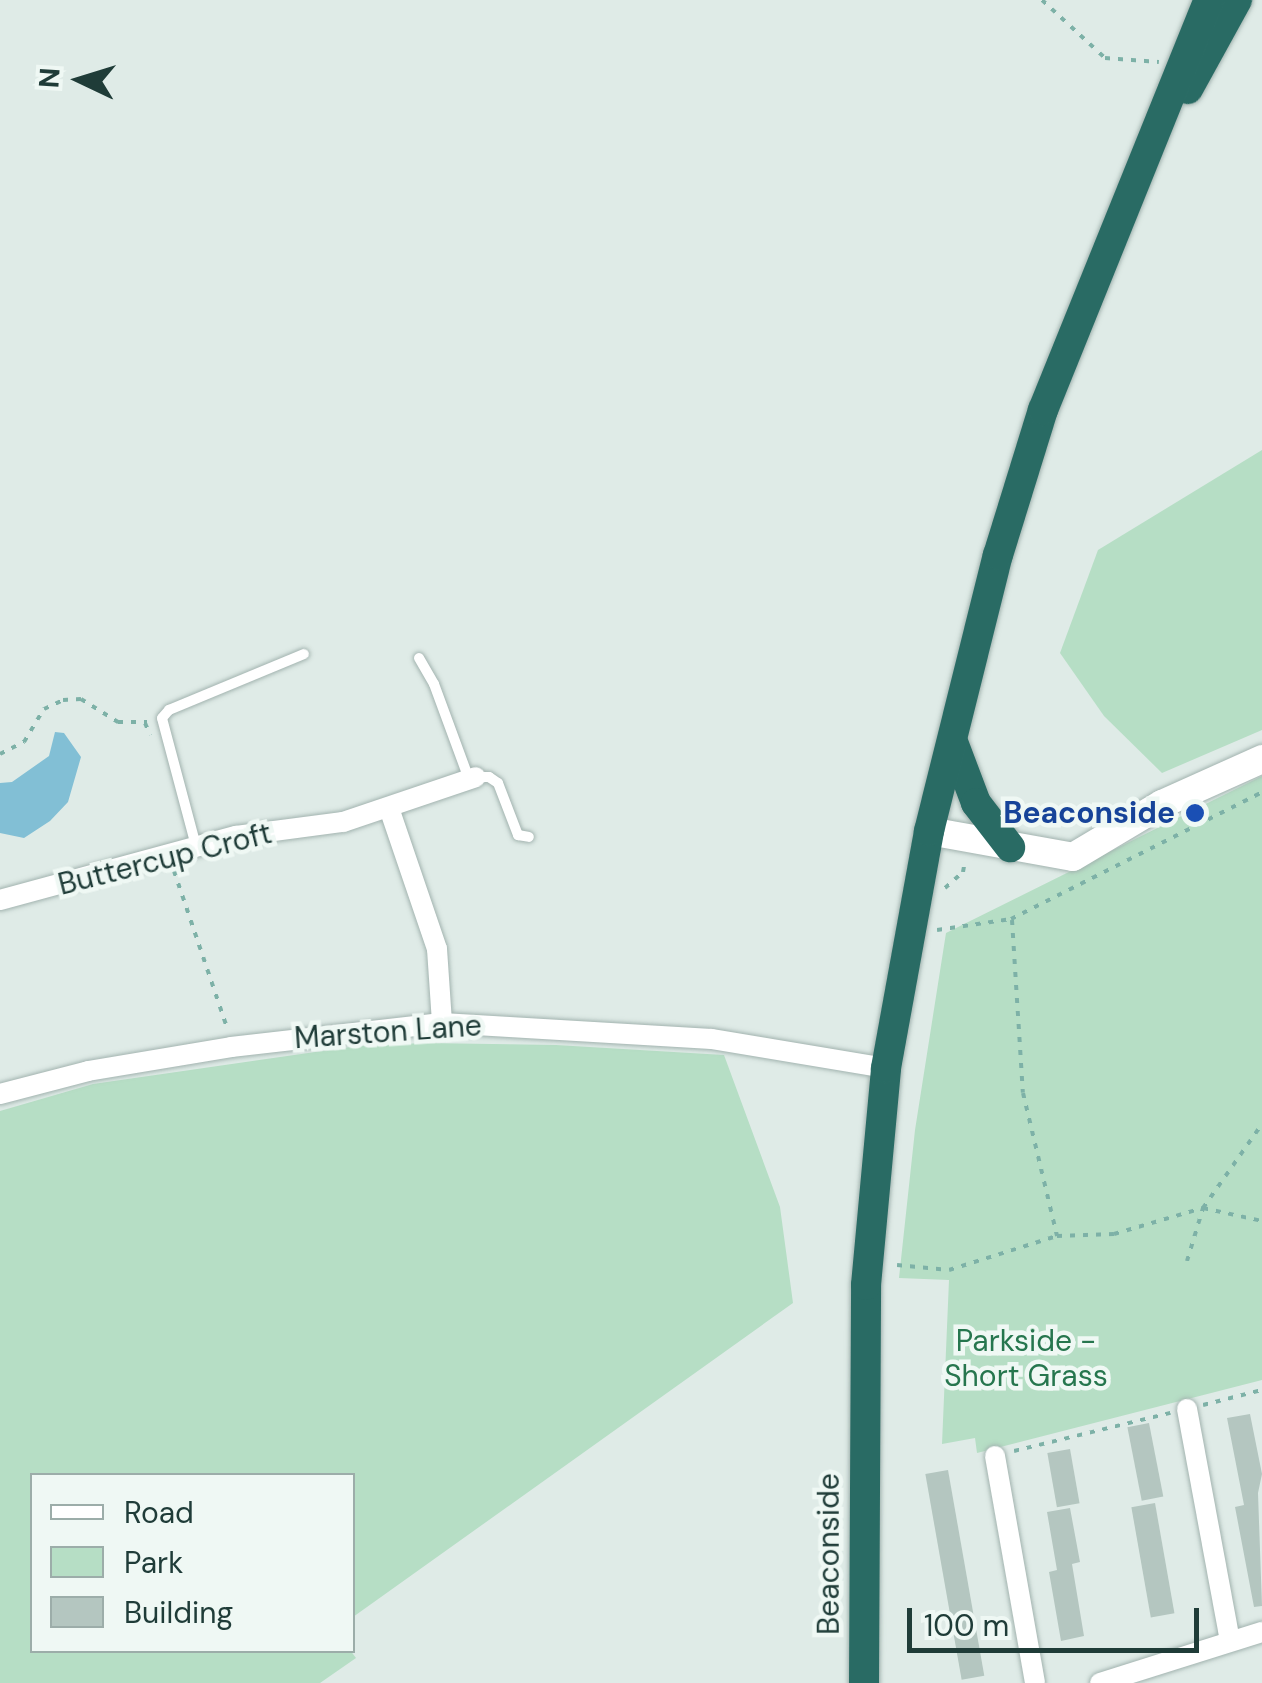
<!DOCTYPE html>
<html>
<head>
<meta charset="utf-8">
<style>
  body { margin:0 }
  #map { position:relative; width:1262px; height:1683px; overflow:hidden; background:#dfebe7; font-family:"DM Sans",sans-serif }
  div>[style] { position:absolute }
  .green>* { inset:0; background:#b6dec5 }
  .water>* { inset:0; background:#82bfd5 }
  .building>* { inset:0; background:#b4c6c0; transform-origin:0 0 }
  .path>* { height:4px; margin-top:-2px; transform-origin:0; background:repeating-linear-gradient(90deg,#7db1a7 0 5px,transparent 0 13px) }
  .roads { filter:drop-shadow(0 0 2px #a2b3af) drop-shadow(0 0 2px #a2b3af) }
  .lane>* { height:10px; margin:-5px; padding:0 5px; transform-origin:5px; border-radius:5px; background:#fff }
  .street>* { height:20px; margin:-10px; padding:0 10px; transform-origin:10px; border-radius:10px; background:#fff }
  .secondary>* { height:28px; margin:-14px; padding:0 14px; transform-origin:14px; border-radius:14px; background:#fff }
  .highway>* { height:30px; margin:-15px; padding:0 15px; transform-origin:15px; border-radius:15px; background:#296b64 }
  .dots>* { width:28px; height:28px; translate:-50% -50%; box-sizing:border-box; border:5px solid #eff8f4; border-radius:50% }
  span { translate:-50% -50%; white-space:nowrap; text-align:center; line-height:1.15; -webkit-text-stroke:9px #eff8f4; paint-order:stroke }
  .transit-label { font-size:30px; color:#164399; font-weight:700 }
  .right { translate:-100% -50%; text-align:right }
  .street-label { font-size:30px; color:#1f3c38 }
  .park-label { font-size:30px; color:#26764e }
  .legend { position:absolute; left:30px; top:1473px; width:325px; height:180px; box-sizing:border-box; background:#eff8f4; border:2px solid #9cada9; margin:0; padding:12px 18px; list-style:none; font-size:30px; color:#1f3c38 }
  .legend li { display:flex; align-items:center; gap:20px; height:50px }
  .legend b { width:50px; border:2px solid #9cada9 }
  .north { position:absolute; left:30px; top:30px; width:100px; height:100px; -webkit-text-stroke:8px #eff8f4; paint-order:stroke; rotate:274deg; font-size:28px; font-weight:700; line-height:40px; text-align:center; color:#1f3c38 }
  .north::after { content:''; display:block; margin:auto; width:35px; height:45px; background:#1f3c38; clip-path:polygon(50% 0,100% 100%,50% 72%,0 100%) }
  .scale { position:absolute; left:907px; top:1608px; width:292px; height:45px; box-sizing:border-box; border:5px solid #1f3c38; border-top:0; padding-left:12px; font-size:30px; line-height:35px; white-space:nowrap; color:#1f3c38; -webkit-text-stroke:8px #eff8f4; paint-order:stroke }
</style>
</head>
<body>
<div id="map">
  <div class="green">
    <div style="clip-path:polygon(1262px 450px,1262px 730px,1162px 773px,1104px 716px,1060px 653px,1098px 550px)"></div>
    <div style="clip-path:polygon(1262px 776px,1262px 1380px,977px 1453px,975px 1438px,942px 1444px,949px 1280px,899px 1278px,915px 1130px,946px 933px)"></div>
    <div style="clip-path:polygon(424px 1043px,556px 1045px,724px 1055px,780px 1207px,793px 1303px,353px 1617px,352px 1476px,32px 1476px,32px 1650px,350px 1650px,356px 1658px,320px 1683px,0 1683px,0 1111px,93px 1084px,357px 1046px)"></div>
  </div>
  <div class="water">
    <div style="clip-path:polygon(55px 732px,64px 733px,81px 757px,68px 802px,50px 821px,24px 838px,0 833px,0 783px,12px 782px,49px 756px)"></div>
  </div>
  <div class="building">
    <div style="clip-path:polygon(1250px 1414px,1262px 1474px,1258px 1493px,1262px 1606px,1254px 1607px,1235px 1507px,1244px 1505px,1227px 1418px)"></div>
    <div style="left:1149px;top:1423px;width:75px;height:22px;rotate:79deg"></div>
    <div style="left:1070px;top:1449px;width:55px;height:23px;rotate:80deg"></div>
    <div style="left:948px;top:1470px;width:209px;height:23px;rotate:80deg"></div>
    <div style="left:1155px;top:1503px;width:112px;height:24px;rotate:80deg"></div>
    <div style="clip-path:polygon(1070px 1508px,1080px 1562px,1072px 1564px,1084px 1636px,1061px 1641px,1049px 1572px,1057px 1570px,1047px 1512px)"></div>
  </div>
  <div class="path">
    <div style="left:1042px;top:0;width:86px;rotate:42.6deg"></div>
    <div style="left:1105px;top:58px;width:54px;rotate:4.2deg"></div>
    <div style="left:145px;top:723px;width:13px;rotate:67deg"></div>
    <div style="left:0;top:754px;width:27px;rotate:-27deg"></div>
    <div style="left:24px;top:742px;width:39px;rotate:-59deg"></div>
    <div style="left:44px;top:709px;width:21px;rotate:-25deg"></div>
    <div style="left:63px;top:700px;width:18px;rotate:-3deg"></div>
    <div style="left:81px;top:699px;width:44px;rotate:31.9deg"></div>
    <div style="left:118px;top:722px;width:29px"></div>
    <div style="left:174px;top:871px;width:166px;rotate:71.3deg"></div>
    <div style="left:945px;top:888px;width:24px;rotate:-42deg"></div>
    <div style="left:963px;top:872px;width:11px;rotate:-80deg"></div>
    <div style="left:1012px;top:920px;width:173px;rotate:86.4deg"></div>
    <div style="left:1023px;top:1093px;width:147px;rotate:76.6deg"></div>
    <div style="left:937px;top:930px;width:75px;rotate:-8.5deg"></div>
    <div style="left:1011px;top:919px;width:281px;rotate:-26.8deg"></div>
    <div style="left:1187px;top:1261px;width:55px;rotate:-73.2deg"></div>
    <div style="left:1203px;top:1208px;width:103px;rotate:-54.9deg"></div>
    <div style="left:897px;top:1265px;width:52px;rotate:5.5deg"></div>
    <div style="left:949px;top:1270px;width:113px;rotate:-17.5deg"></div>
    <div style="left:1057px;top:1236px;width:57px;rotate:-2deg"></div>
    <div style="left:1114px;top:1234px;width:93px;rotate:-16.3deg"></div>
    <div style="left:1203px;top:1208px;width:60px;rotate:12.4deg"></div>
    <div style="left:1203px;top:1405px;width:61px;rotate:-14.3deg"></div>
    <div style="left:1014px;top:1451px;width:161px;rotate:-13.7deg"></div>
  </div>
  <div class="roads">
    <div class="lane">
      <div style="left:419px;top:658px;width:30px;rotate:60deg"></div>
      <div style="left:434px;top:684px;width:101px;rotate:69.8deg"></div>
      <div style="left:476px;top:777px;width:13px"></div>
      <div style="left:489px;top:777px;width:11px;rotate:34deg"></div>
      <div style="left:498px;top:783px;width:56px;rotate:69deg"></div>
      <div style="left:518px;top:835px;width:11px;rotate:10deg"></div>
      <div style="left:196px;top:846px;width:132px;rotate:-104.9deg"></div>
      <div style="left:162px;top:718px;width:11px;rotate:-49deg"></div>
      <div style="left:169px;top:710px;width:146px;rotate:-22.5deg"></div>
    </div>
    <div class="street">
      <div style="left:389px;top:808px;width:149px;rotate:71.2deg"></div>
      <div style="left:437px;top:949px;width:74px;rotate:86.1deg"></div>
      <div style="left:0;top:900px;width:245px;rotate:-15.2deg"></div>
      <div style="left:236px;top:836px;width:108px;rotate:-7.5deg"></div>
      <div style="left:343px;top:822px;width:140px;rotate:-18.7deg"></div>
      <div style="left:0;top:1094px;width:91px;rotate:-14.6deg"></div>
      <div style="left:88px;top:1071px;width:145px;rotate:-9.5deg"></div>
      <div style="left:231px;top:1047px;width:212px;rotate:-6.5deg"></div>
      <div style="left:442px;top:1023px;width:270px;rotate:3.4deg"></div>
      <div style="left:712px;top:1039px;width:176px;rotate:9.5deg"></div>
      <div style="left:1187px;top:1409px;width:235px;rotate:79.5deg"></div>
      <div style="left:995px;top:1456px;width:230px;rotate:80deg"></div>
      <div style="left:1100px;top:1683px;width:170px;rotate:-17.5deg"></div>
    </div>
    <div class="secondary">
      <div style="left:929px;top:831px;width:146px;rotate:10.2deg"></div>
      <div style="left:1073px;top:857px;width:104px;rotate:-30.8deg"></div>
      <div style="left:1162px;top:804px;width:110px;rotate:-24.2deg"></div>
    </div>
    <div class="highway">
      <div style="left:1188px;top:89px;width:102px;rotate:-61.2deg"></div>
      <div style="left:953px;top:742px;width:65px;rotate:69.3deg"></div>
      <div style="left:976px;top:803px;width:56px;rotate:52.3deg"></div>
      <div style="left:864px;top:1683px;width:398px;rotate:-89.7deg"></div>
      <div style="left:866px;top:1285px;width:218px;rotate:-84.7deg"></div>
      <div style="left:886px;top:1068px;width:241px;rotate:-79.7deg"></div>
      <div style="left:929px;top:831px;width:284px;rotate:-76deg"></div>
      <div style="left:998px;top:555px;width:152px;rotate:-72.8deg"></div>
      <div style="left:1043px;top:410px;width:442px;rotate:-68deg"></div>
    </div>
  </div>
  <div class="dots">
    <div style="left:1195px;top:813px;background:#1a4fb4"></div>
  </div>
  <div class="transit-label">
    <span class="right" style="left:1175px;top:813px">Beaconside</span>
  </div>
  <div class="street-label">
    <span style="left:165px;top:859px;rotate:-14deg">Buttercup Croft</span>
    <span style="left:388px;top:1032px;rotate:-4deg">Marston Lane</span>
    <span style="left:829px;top:1554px;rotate:-90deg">Beaconside</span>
  </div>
  <div class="park-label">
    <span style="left:1026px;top:1358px">Parkside -<br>Short Grass</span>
  </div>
  <ul class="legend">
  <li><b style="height:12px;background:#fff"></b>Road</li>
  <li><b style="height:28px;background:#b6dec5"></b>Park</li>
  <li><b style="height:28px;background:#b4c6c0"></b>Building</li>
  </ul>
  <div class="north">N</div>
  <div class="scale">100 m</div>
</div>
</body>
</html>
